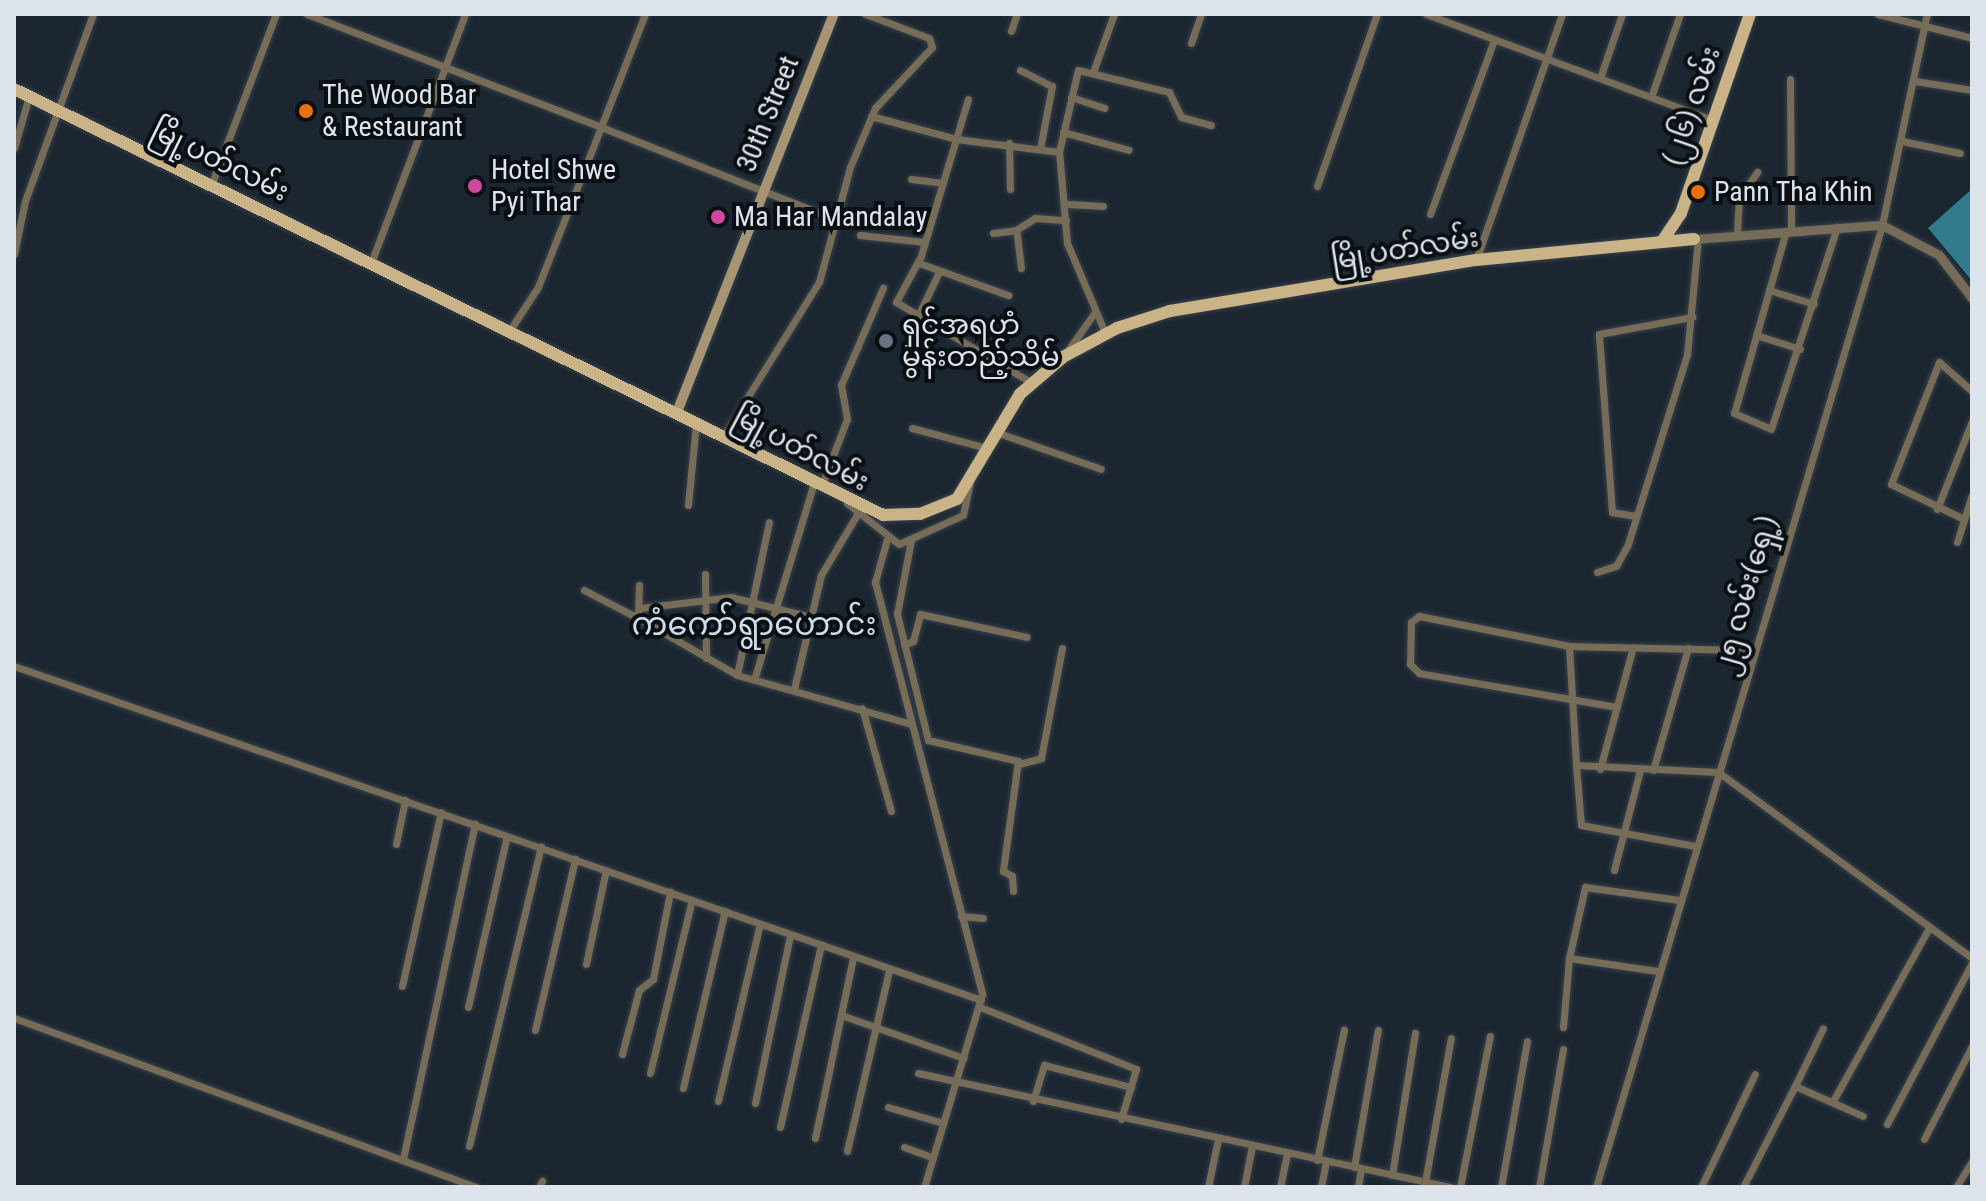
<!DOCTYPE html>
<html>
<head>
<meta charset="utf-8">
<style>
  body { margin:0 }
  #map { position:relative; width:1986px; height:1201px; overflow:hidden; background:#1b2631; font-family:"Roboto Condensed","Noto Sans Myanmar",sans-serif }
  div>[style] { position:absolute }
  .water>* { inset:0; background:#317b8d }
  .roads { filter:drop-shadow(0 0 2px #36414b) drop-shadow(0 0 2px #36414b) }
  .minor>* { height:7px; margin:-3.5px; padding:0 3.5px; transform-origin:3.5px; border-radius:3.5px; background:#776c57 }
  .tertiary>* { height:9px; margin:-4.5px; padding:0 4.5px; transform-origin:4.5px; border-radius:4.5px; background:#776c57 }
  .secondary>* { height:10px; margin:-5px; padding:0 5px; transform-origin:5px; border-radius:5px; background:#a69472 }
  .primary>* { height:12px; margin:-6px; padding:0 6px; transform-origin:6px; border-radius:6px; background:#cab487 }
  .dots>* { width:22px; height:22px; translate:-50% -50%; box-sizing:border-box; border:4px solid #0a0f13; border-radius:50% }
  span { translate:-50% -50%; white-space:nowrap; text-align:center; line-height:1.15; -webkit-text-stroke:8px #0a0f13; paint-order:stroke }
  .poi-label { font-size:28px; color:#dde4eb }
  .left { translate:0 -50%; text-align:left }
  .street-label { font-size:28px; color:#dde4eb }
  .quarter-label { font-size:32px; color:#cddcea }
  .frame { position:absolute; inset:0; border:16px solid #dde4eb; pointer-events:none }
</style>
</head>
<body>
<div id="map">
  <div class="water">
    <div style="clip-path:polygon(1972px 189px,1972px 281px,1928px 228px)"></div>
  </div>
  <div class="roads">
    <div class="minor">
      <div style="left:307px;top:14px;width:315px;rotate:21deg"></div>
      <div style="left:601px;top:127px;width:172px;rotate:111.5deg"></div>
      <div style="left:538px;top:287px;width:51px;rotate:123.1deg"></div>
      <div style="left:645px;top:14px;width:121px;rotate:111.3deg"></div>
      <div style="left:601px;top:127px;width:254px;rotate:21.5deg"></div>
      <div style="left:1426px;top:14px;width:305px;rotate:20.3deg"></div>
      <div style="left:1878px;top:14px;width:97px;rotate:14.3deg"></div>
      <div style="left:1011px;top:31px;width:18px;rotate:-71deg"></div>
      <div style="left:1191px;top:43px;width:31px;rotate:-71deg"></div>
      <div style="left:1020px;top:70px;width:36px;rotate:27deg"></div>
      <div style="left:1052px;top:86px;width:64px;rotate:100.8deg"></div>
      <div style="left:1093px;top:72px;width:62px;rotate:-70.1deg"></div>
      <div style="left:1600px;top:78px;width:68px;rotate:-71deg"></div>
      <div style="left:1790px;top:79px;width:151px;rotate:89.6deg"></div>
      <div style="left:1915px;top:81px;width:58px;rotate:9deg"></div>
      <div style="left:1071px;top:97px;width:35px;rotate:18deg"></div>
      <div style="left:1651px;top:97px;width:88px;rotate:-70.7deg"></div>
      <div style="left:968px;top:99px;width:164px;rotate:106.7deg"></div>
      <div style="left:921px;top:256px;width:52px;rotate:118.5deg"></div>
      <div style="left:896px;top:302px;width:157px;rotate:30.7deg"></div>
      <div style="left:871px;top:116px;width:88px;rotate:15.1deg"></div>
      <div style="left:956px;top:139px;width:104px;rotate:7.2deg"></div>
      <div style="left:1063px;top:132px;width:68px;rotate:15.3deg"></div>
      <div style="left:1902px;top:141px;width:59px;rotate:11.7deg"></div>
      <div style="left:1009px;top:143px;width:46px;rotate:88.8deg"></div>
      <div style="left:14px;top:148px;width:54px;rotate:-73.9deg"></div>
      <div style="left:911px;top:179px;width:32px;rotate:7deg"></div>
      <div style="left:212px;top:183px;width:181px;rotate:-69.3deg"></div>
      <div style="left:1317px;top:186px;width:182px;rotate:-70.8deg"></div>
      <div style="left:1067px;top:204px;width:36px;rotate:3deg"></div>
      <div style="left:1430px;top:214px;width:185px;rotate:-69.8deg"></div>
      <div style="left:1786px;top:231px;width:189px;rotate:105.9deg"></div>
      <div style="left:1734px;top:413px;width:40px;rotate:23.4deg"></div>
      <div style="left:1771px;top:429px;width:213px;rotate:-71.9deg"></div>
      <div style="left:993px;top:233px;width:23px;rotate:-7deg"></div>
      <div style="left:1737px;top:234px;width:36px;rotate:-87deg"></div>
      <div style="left:1739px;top:198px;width:32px;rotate:-55deg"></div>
      <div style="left:860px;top:235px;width:65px;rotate:6.1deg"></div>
      <div style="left:14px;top:254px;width:54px;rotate:-78.3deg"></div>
      <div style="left:25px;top:201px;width:199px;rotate:-70deg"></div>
      <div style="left:1476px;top:260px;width:261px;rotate:-70.7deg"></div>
      <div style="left:371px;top:263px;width:266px;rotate:-69.3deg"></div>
      <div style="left:919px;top:263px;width:95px;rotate:19.8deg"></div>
      <div style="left:1021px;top:268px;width:38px;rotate:-97deg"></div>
      <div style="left:1016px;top:230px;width:22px;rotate:-32deg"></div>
      <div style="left:1035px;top:218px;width:31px;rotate:4deg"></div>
      <div style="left:1769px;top:290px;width:47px;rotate:17.3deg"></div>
      <div style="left:918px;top:316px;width:49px;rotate:-64.5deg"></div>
      <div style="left:1106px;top:335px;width:100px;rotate:-113deg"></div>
      <div style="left:1067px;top:243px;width:91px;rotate:-95deg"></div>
      <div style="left:1059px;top:152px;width:84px;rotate:-77deg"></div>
      <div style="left:1078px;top:70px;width:94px;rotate:13.6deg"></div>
      <div style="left:1169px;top:92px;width:28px;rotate:64deg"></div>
      <div style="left:1181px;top:117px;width:31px;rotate:15deg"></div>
      <div style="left:1756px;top:335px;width:46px;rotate:17.7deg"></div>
      <div style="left:1066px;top:353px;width:50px;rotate:-54.7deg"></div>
      <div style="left:912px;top:428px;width:78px;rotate:14.9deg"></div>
      <div style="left:996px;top:432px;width:111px;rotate:19.4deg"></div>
      <div style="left:724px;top:435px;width:180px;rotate:-58.2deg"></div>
      <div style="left:819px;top:282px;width:119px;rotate:-74.9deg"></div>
      <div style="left:850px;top:167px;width:64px;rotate:-67deg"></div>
      <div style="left:875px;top:108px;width:83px;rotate:-46.9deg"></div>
      <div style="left:932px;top:47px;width:9px;rotate:-108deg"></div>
      <div style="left:929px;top:38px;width:68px;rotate:-159.4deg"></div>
      <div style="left:821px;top:487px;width:73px;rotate:-69.1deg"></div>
      <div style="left:847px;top:419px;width:35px;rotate:-100deg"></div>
      <div style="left:841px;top:385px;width:106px;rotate:-66.6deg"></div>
      <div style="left:847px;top:503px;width:66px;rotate:38.3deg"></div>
      <div style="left:899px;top:544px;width:70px;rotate:-24.4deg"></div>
      <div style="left:963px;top:515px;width:34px;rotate:-78deg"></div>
      <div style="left:688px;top:505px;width:81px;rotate:-84.4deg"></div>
      <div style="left:1937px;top:509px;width:95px;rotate:-68.3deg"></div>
      <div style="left:1636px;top:516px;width:24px;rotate:-171deg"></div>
      <div style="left:1612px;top:512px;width:178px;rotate:-94.2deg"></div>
      <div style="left:1599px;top:334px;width:95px;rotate:-10.4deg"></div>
      <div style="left:1964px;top:519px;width:81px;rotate:-154.4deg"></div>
      <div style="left:1891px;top:484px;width:131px;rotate:-68.5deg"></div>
      <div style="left:1939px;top:362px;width:44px;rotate:41.3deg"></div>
      <div style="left:887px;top:539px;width:45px;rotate:105.6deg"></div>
      <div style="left:875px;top:582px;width:426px;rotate:75.4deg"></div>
      <div style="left:982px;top:994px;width:202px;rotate:106.7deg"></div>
      <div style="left:911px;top:540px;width:75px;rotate:100.7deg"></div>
      <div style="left:897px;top:614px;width:130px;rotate:76.2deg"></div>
      <div style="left:928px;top:740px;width:92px;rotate:13.1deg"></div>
      <div style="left:1018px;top:761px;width:111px;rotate:97.8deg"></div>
      <div style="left:1003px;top:871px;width:10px;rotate:29deg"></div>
      <div style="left:1012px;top:876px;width:15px;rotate:86deg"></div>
      <div style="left:1957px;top:542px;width:49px;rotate:-72.3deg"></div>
      <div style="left:1597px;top:572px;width:20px;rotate:-18deg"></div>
      <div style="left:1616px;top:566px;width:25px;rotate:-61deg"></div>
      <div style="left:1628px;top:544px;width:198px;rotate:-72.7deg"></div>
      <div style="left:1687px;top:355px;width:117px;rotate:-84.6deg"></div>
      <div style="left:705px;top:574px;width:84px;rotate:89.3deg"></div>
      <div style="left:639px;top:585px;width:33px;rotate:92deg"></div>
      <div style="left:638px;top:618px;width:114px;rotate:29.9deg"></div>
      <div style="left:737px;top:675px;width:156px;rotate:-78.2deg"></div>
      <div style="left:584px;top:590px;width:61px;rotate:27.4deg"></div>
      <div style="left:640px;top:608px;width:92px;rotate:-6.9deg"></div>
      <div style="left:731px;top:597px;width:82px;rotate:14deg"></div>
      <div style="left:904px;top:645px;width:10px;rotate:-24deg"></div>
      <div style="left:913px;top:641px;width:28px;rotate:-75deg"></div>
      <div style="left:920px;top:614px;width:109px;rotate:12.1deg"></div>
      <div style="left:1569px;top:646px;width:119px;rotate:86.6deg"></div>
      <div style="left:1576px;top:765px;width:142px;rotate:2.8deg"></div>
      <div style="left:1718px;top:772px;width:315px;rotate:36.2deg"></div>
      <div style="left:14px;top:666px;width:1023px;rotate:19.05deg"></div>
      <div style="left:737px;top:675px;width:178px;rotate:15.7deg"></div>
      <div style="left:754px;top:680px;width:203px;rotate:-73.1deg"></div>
      <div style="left:794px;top:689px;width:117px;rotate:-76.7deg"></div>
      <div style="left:821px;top:575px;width:72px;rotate:-59.2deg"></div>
      <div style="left:1617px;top:707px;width:201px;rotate:-170.3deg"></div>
      <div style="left:1419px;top:673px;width:13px;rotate:-135deg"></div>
      <div style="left:1410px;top:664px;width:42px;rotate:-88.6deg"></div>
      <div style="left:1411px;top:622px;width:10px;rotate:-37deg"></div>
      <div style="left:1419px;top:616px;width:153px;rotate:11.3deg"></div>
      <div style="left:1569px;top:646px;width:182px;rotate:1.3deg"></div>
      <div style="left:862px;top:708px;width:107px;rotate:74.3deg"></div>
      <div style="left:1019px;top:764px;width:23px;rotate:-15deg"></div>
      <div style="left:1041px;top:758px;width:112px;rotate:-79.2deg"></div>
      <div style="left:1576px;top:765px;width:60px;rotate:85.2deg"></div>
      <div style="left:1581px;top:825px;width:116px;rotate:10.4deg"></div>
      <div style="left:1600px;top:769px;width:126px;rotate:-74.9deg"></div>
      <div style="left:1653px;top:770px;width:127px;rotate:-74deg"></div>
      <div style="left:396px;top:844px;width:45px;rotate:-78.4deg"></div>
      <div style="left:1614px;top:870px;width:103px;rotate:-75.4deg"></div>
      <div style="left:961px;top:916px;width:22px;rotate:5deg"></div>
      <div style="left:1569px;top:958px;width:73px;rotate:-77.3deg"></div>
      <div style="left:1585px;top:887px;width:95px;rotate:7.9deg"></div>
      <div style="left:586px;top:964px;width:96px;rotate:-78deg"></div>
      <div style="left:402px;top:986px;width:178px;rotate:-77.4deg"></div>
      <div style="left:468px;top:1007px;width:175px;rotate:-77.2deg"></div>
      <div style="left:980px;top:1007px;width:168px;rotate:21.7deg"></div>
      <div style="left:1136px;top:1069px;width:52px;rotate:106.7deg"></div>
      <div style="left:841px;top:1015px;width:130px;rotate:19.3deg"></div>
      <div style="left:14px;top:1018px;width:492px;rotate:20.1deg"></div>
      <div style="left:1563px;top:1027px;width:69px;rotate:-85deg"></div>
      <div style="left:1569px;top:958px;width:89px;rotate:8.4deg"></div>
      <div style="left:535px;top:1030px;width:176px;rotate:-76.8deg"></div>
      <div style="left:622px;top:1054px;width:66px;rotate:-75.1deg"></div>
      <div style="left:639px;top:990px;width:18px;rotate:-38deg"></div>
      <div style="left:653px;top:979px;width:89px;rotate:-78.9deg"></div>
      <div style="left:650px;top:1073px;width:178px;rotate:-76.4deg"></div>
      <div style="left:918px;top:1073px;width:544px;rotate:12.09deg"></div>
      <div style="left:1795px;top:1086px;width:64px;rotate:-64.2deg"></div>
      <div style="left:683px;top:1088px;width:182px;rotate:-76.7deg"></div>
      <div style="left:718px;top:1101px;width:182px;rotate:-76.7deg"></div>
      <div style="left:1033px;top:1101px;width:38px;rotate:-73deg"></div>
      <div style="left:1044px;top:1065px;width:90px;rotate:14.2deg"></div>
      <div style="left:1833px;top:1101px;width:198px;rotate:-61deg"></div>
      <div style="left:755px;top:1103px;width:171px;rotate:-78.2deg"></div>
      <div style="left:888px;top:1107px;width:57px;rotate:16.2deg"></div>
      <div style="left:1887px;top:1124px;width:182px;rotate:-62.2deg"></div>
      <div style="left:780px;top:1127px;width:187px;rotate:-77.3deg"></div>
      <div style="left:815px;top:1138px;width:184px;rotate:-78.1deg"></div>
      <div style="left:1924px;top:1139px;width:105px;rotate:-62.7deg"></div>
      <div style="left:469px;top:1146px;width:308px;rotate:-76.5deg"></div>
      <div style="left:904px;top:1147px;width:30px;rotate:20deg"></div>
      <div style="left:847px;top:1151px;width:185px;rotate:-76.9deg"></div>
      <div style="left:403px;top:1159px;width:343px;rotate:-77.9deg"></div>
      <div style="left:1317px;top:1160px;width:133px;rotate:-78.3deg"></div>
      <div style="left:1354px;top:1167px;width:139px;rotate:-80.1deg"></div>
      <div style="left:1392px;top:1175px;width:144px;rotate:-80.8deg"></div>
      <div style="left:1425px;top:1182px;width:146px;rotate:-79.8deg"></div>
      <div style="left:539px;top:1187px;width:7px;rotate:-63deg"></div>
      <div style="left:1208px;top:1187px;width:49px;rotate:-78.2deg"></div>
      <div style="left:1244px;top:1187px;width:42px;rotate:-79deg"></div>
      <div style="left:1280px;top:1187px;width:34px;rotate:-78deg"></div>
      <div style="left:1321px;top:1187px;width:26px;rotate:-79deg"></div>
      <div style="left:1358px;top:1187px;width:18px;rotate:-81deg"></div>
      <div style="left:1460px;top:1187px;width:154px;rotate:-78.8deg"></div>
      <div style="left:1501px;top:1187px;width:148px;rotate:-79.9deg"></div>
      <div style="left:1539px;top:1187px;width:140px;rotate:-80.1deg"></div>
      <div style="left:1596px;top:1187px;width:1004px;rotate:-73.44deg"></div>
      <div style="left:1882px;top:225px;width:216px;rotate:-78deg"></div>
      <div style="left:1701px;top:1187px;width:125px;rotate:-64.5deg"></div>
      <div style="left:1743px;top:1187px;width:114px;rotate:-62.8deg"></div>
      <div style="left:1795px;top:1086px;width:74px;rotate:23.8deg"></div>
      <div style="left:1956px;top:1187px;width:31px;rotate:-58deg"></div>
    </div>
    <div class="tertiary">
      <div style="left:1694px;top:239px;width:189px;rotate:-4.3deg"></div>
      <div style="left:1882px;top:225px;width:64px;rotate:27.8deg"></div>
      <div style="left:1939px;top:255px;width:54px;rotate:52.5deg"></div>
    </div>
    <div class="secondary">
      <div style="left:677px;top:412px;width:428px;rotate:-68.5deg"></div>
    </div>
    <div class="primary">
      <div style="left:14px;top:89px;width:968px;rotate:26.11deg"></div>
      <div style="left:883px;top:515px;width:37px;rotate:-2deg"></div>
      <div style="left:920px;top:514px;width:40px;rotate:-22deg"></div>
      <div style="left:957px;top:499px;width:122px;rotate:-59deg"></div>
      <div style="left:1020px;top:394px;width:57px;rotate:-40.7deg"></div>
      <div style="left:1063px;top:357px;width:61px;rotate:-28.2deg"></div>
      <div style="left:1117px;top:328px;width:56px;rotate:-17.8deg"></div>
      <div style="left:1170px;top:311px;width:310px;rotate:-9.5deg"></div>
      <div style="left:1476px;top:260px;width:219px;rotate:-5.5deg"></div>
      <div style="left:1663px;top:240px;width:32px;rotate:-56deg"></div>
      <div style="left:1681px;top:213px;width:211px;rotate:-70.9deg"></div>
    </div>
  </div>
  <div class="dots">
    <div style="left:306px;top:111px;background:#e8710a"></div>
    <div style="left:475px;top:186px;background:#d1479c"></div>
    <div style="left:1698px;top:192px;background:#e8710a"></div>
    <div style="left:718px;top:217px;background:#d1479c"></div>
    <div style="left:886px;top:341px;background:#6b7280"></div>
  </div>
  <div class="poi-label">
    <span class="left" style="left:322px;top:111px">The Wood Bar<br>&amp; Restaurant</span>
    <span class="left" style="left:491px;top:186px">Hotel Shwe<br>Pyi Thar</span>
    <span class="left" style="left:1714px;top:192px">Pann Tha Khin</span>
    <span class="left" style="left:734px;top:217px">Ma Har Mandalay</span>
    <span class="left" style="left:902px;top:341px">ရှင်အရဟံ<br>မွန်းတည့်သိမ်</span>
  </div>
  <div class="street-label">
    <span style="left:1692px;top:106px;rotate:-71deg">(၂၆) လမ်း</span>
    <span style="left:768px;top:114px;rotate:-68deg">30th Street</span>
    <span style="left:220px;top:161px;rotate:26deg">မြို့ပတ်လမ်း</span>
    <span style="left:1405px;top:249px;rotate:-9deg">မြို့ပတ်လမ်း</span>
    <span style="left:801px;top:449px;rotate:28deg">မြို့ပတ်လမ်း</span>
    <span style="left:1745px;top:595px;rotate:-74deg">၂၅ လမ်း(ရှေ့)</span>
  </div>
  <div class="quarter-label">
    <span style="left:754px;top:624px">ကံကော်ရွာဟောင်း</span>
  </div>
  <div class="frame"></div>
</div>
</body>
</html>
